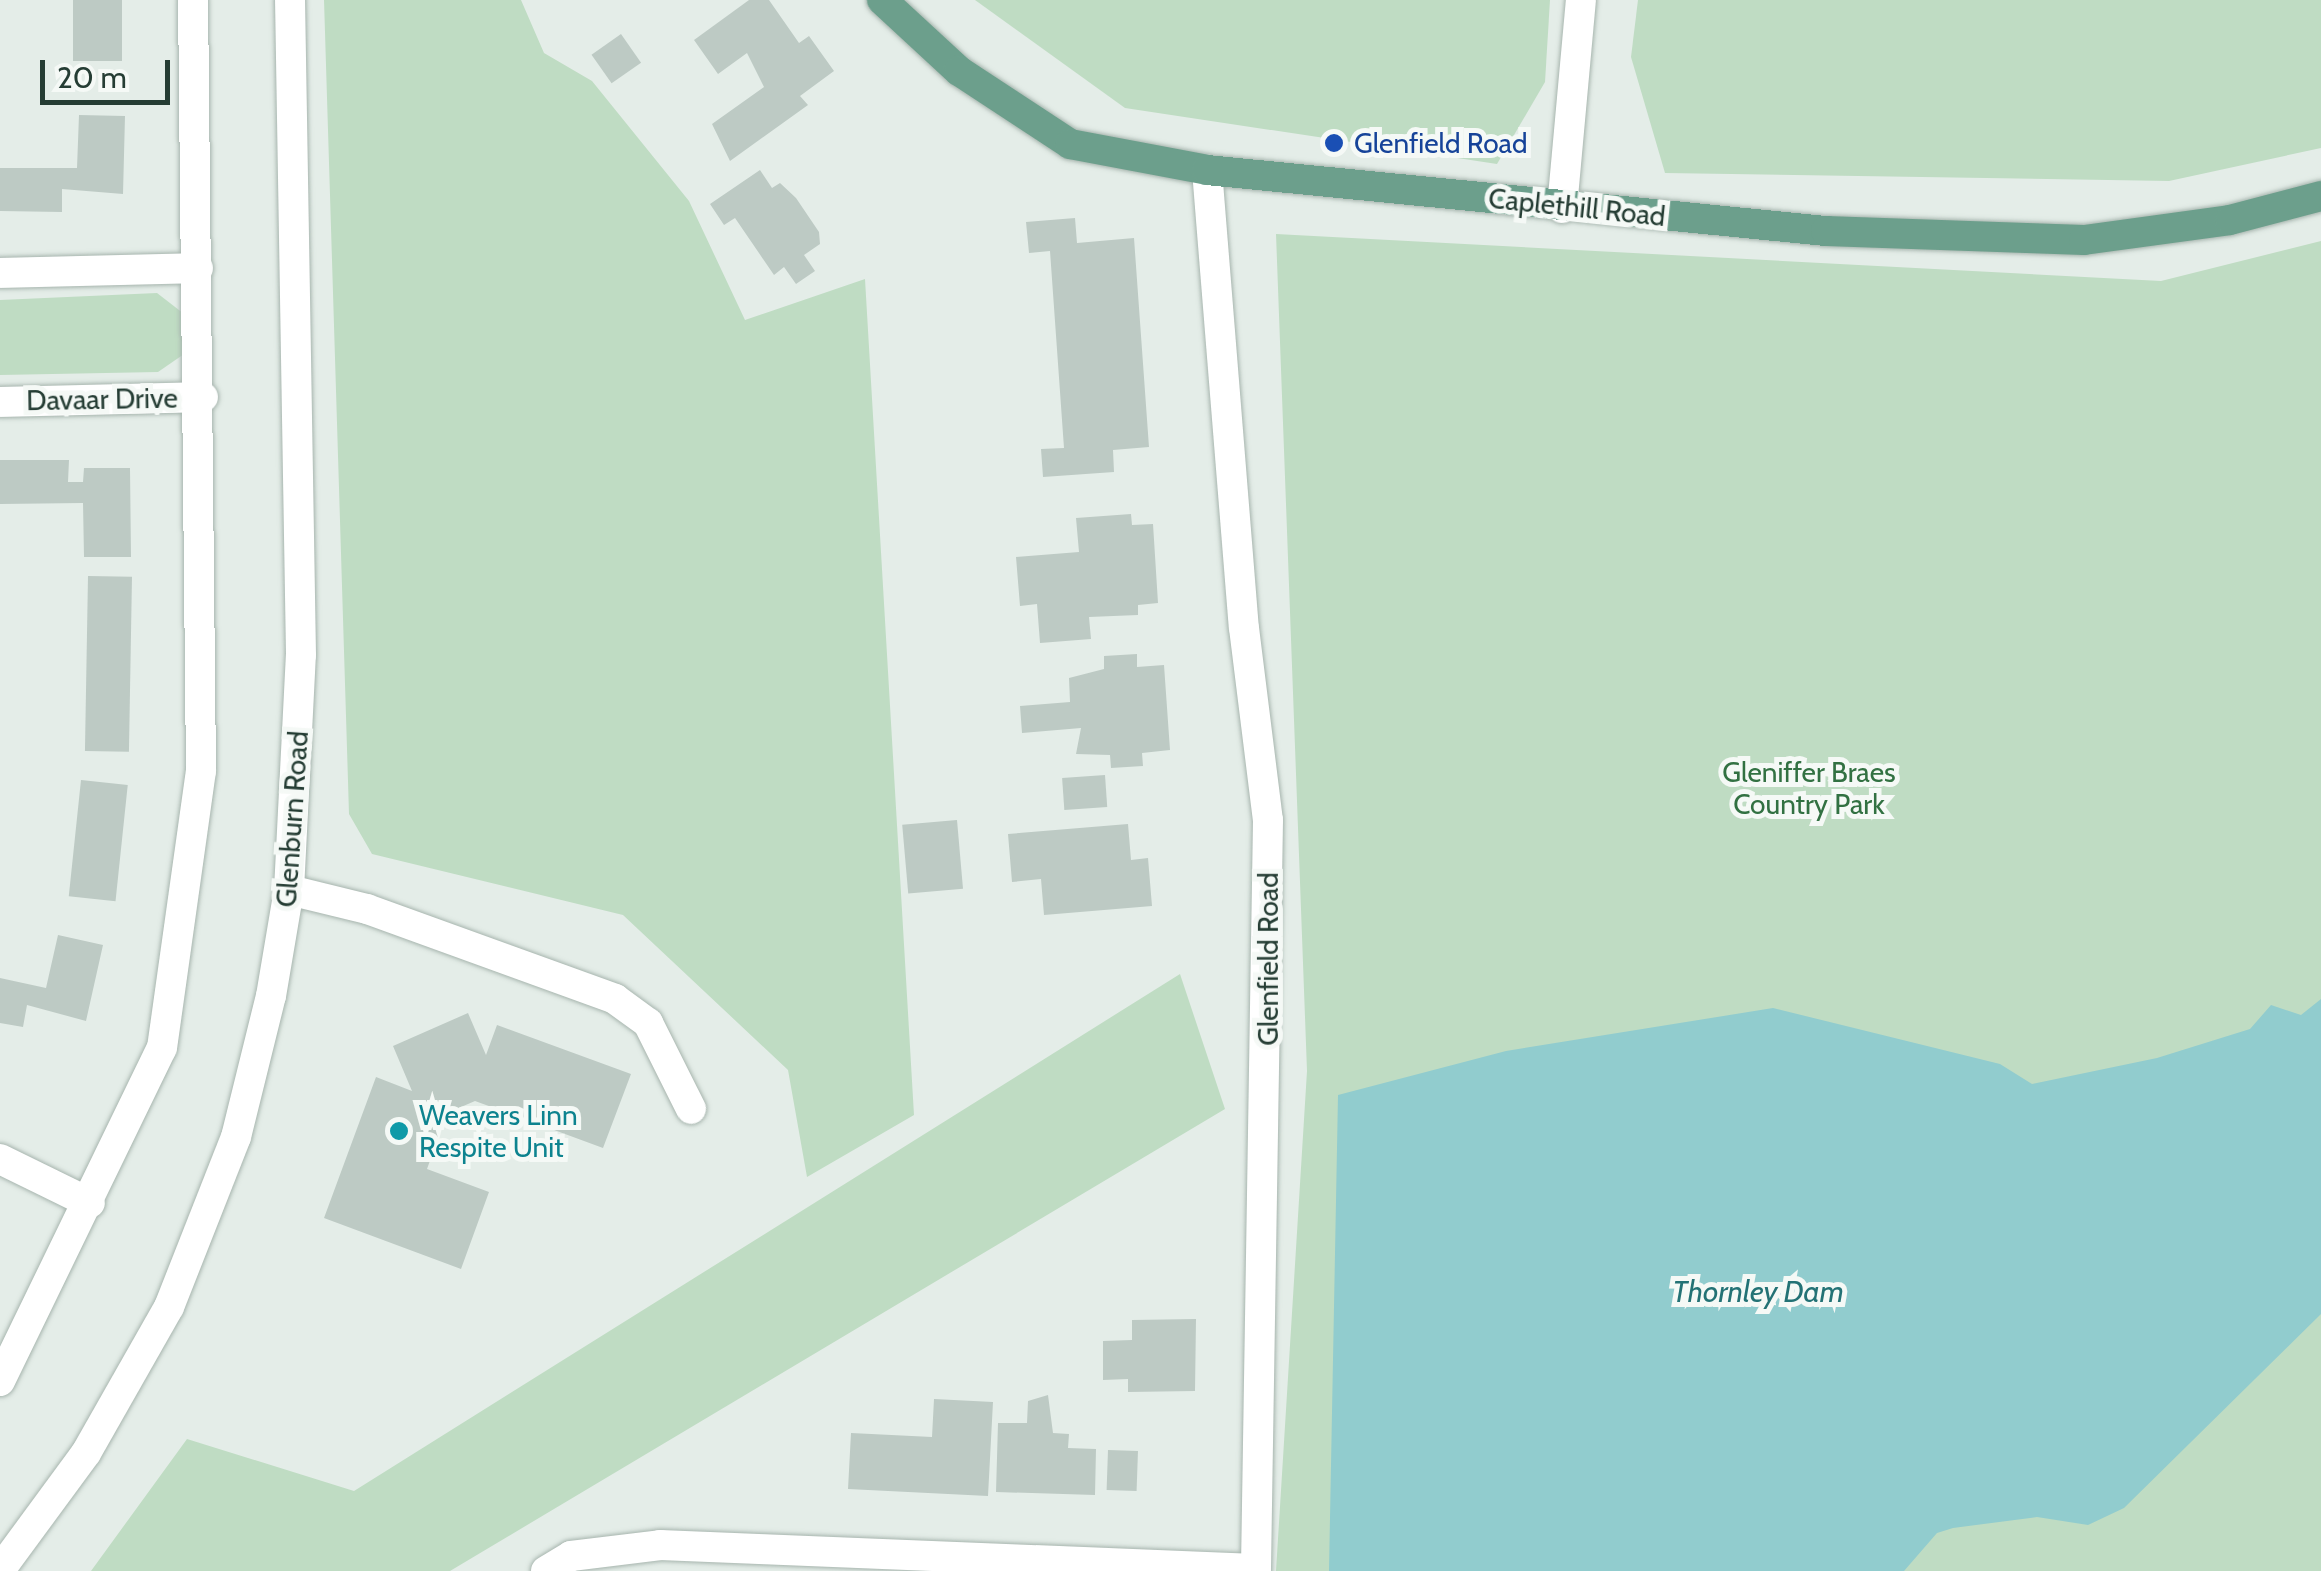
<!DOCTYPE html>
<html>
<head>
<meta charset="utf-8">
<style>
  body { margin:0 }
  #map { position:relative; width:2321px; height:1571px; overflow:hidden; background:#e4ede8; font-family:Cabin,sans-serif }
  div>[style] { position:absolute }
  .green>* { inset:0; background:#bfdcc3 }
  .water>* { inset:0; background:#91ccce }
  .building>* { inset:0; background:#bdcac4; transform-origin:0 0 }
  .roads { filter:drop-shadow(0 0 2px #a7b5ae) drop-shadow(0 0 2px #a7b5ae) }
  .minor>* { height:30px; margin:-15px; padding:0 15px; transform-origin:15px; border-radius:15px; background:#fff }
  .major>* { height:30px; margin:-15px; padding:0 15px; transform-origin:15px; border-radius:15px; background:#6c9f8c }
  .dots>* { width:28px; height:28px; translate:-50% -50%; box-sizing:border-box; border:5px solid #f5f9f6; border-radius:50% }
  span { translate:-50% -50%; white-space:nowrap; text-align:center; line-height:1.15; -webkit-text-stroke:10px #f5f9f6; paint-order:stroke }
  .transit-label { font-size:28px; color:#164399 }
  .left { translate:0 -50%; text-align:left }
  .street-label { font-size:28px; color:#253d34 }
  .park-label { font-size:28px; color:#327142 }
  .culture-label { font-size:28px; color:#0d838f }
  .water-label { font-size:30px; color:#237275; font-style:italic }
  .scale { position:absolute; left:40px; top:60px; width:130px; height:45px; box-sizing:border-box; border:5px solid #253d34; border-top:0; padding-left:12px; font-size:30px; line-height:35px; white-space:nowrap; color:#253d34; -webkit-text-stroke:8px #f5f9f6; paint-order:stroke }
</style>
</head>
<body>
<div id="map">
  <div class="green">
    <div style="clip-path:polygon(324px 0,521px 0,544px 53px,592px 81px,689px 201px,745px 320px,865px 279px,914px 1115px,807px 1177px,788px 1070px,623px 915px,372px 854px,349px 814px)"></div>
    <div style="clip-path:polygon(975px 0,1550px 0,1545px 82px,1497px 164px,1125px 108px)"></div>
    <div style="clip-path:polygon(1638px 0,2321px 0,2321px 148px,2169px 181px,1665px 173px,1631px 57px)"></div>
    <div style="clip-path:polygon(1276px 234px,2161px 281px,2321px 241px,2321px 1571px,1276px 1571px,1307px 1071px)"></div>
    <div style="clip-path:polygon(157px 293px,188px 317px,187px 352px,158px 372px,0 375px,0 300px)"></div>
    <div style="clip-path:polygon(1180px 974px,1225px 1109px,450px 1571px,91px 1571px,187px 1439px,354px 1491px)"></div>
  </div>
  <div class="water">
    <div style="clip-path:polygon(2321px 999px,2321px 1314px,2124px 1508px,2088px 1525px,2037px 1517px,1953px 1528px,1937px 1533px,1904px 1571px,1329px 1571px,1338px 1095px,1506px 1051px,1773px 1008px,2000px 1064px,2032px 1084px,2157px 1058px,2250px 1029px,2271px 1005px,2301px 1015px)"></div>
  </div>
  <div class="building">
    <div style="left:73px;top:0;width:49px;height:61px"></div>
    <div style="clip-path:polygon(749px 0,769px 0,799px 43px,809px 36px,834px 71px,800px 96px,808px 105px,730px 161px,712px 124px,764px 87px,747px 53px,718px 74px,694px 40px)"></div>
    <div style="left:621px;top:34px;width:35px;height:36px;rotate:55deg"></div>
    <div style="clip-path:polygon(79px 115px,125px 116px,123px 194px,62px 189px,62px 212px,0 211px,0 168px,77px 168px)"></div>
    <div style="clip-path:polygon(760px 170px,772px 188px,780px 183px,796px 198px,819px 232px,820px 244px,804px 255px,815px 271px,796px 284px,784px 267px,774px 275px,735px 218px,724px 225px,710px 204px)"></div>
    <div style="clip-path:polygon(1075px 218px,1077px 243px,1134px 238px,1149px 447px,1113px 450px,1114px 472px,1043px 477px,1041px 449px,1064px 448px,1050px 251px,1029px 253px,1026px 222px)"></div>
    <div style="clip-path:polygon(0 460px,69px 460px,68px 482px,83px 482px,84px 468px,130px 468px,131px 557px,84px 557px,83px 503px,0 504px)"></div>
    <div style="clip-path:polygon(1131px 514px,1132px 525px,1153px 524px,1158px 603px,1138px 605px,1138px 615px,1089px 617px,1091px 639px,1040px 643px,1037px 604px,1020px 606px,1016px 557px,1079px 552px,1076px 518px)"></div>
    <div style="left:88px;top:576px;width:44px;height:175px;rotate:1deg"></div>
    <div style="clip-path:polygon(1137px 654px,1137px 667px,1164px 665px,1170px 750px,1142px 753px,1143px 766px,1111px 768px,1110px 755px,1076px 754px,1081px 728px,1022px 733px,1020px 706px,1070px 702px,1069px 678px,1104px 669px,1104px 656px)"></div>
    <div style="left:1105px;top:775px;width:32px;height:43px;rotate:86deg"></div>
    <div style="left:81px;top:780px;width:47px;height:117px;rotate:6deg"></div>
    <div style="left:957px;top:820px;width:69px;height:55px;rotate:85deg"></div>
    <div style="clip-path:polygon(1128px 824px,1131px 860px,1148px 858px,1152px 906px,1044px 915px,1041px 879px,1012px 882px,1008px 834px)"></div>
    <div style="clip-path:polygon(58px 935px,103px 945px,86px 1021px,27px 1005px,23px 1027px,0 1023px,0 978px,46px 988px)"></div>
    <div style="clip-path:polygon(468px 1013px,486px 1055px,497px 1025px,631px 1074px,603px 1148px,475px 1101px,447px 1113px,427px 1169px,489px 1192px,461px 1269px,324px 1218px,376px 1077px,412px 1091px,393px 1046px)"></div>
    <div style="clip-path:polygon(1196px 1319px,1195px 1391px,1128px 1392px,1128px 1379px,1103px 1380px,1103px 1341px,1132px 1340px,1132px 1320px)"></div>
    <div style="clip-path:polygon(1048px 1395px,1053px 1433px,1069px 1434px,1068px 1448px,1096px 1449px,1095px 1495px,996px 1492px,998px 1423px,1027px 1423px,1028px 1401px)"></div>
    <div style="clip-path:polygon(934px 1399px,993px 1402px,988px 1496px,848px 1489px,851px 1433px,932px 1437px)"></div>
    <div style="left:1108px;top:1450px;width:30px;height:40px;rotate:2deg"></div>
  </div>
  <div class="roads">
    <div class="minor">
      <div style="left:1207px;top:170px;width:459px;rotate:85.4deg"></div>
      <div style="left:1244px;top:628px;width:193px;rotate:82.9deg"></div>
      <div style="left:1268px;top:820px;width:751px;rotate:90.92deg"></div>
      <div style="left:1562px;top:208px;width:209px;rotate:-84.8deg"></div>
      <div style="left:0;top:273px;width:198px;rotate:-1.4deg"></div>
      <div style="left:0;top:402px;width:203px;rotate:-1.4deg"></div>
      <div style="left:289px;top:890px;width:80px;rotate:13.7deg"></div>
      <div style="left:367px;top:909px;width:264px;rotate:19.9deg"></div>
      <div style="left:615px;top:999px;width:41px;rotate:36deg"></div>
      <div style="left:648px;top:1023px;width:96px;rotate:63.4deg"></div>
      <div style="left:0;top:1159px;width:100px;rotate:26.1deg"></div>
      <div style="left:0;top:1381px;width:370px;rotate:-64.1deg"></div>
      <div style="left:162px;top:1048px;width:279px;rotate:-82deg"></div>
      <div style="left:201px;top:772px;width:772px;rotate:-90.59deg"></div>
      <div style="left:0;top:1570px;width:145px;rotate:-53.7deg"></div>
      <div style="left:86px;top:1453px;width:168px;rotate:-60.4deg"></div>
      <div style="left:169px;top:1307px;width:183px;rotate:-68.5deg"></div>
      <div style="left:236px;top:1137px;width:145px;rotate:-76.1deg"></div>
      <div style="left:271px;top:996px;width:108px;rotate:-80.4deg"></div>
      <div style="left:289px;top:890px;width:235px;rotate:-87.1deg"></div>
      <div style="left:301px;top:655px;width:655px;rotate:-90.96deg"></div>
      <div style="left:546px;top:1571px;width:29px;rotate:-31deg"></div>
      <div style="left:571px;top:1556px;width:90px;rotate:-7deg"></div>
      <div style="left:660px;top:1545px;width:596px;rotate:2.31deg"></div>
    </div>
    <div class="major">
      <div style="left:882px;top:0;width:105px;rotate:42.7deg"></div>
      <div style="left:959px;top:71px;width:133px;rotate:33.3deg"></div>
      <div style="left:1070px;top:144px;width:139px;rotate:10.7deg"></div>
      <div style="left:1207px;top:170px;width:622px;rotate:5.63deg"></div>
      <div style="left:1826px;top:231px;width:258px;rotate:2deg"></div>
      <div style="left:2084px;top:240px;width:147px;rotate:-7.8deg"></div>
      <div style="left:2230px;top:220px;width:94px;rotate:-14.8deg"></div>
    </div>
  </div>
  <div class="dots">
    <div style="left:1334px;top:143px;background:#1a4fb4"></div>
    <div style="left:399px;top:1131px;background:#0f9aa8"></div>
  </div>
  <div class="transit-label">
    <span class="left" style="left:1354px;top:143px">Glenfield Road</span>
  </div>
  <div class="street-label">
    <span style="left:1577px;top:207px;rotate:6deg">Caplethill Road</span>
    <span style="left:102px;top:399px;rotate:-1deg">Davaar Drive</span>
    <span style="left:292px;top:819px;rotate:-86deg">Glenburn Road</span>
    <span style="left:1268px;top:959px;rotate:-90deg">Glenfield Road</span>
  </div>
  <div class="park-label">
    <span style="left:1809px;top:788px">Gleniffer Braes<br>Country Park</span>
  </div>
  <div class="culture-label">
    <span class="left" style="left:419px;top:1131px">Weavers Linn<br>Respite Unit</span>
  </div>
  <div class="water-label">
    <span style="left:1758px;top:1292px">Thornley Dam</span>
  </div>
  <div class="scale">20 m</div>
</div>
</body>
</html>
